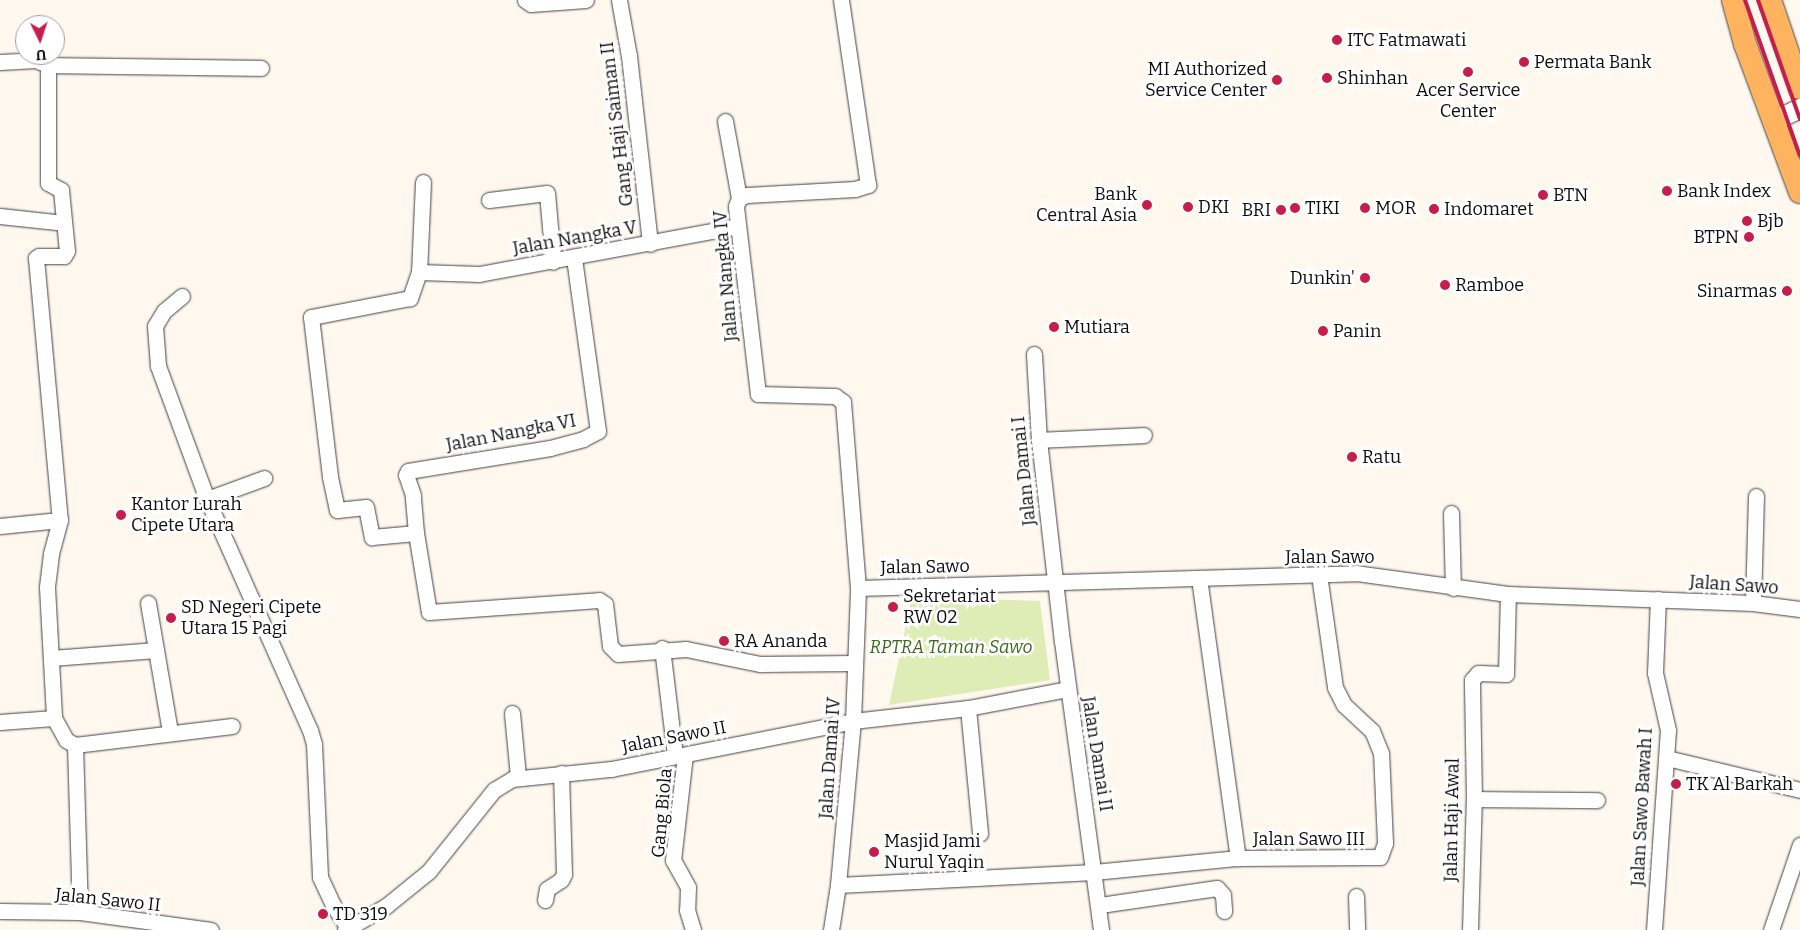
<!DOCTYPE html>
<html>
<head>
<meta charset="utf-8">
<style>
  body { margin:0 }
  #map { position:relative; width:1800px; height:930px; overflow:hidden; background:#fff8ef; font-family:Bitter,serif }
  div>[style] { position:absolute }
  .green>* { inset:0; background:#deecb6 }
  .roads { filter:drop-shadow(0 0 1px #414141) drop-shadow(0 0 1px #414141) }
  .minor>* { height:15px; margin:-7.5px; padding:0 7.5px; transform-origin:7.5px; border-radius:7.5px; background:#fff }
  .tertiary>* { height:19px; margin:-9.5px; padding:0 9.5px; transform-origin:9.5px; border-radius:9.5px; background:#fff }
  .primary>* { height:22px; margin:-11px; padding:0 11px; transform-origin:11px; border-radius:11px; background:#ffb35f }
  .rail>* { height:4px; margin:-2px; padding:0 2px; transform-origin:2px; border-radius:2px; background:#c51e4d }
  .dots>* { width:14px; height:14px; translate:-50% -50%; box-sizing:border-box; border:2px solid #fff; border-radius:50% }
  span { translate:-50% -50%; white-space:nowrap; text-align:center; line-height:1.15; -webkit-text-stroke:5px #fff; paint-order:stroke }
  .poi-label { font-size:18px; color:#0e0e0e }
  .left { translate:0 -50%; text-align:left }
  .right { translate:-100% -50%; text-align:right }
  .street-label { font-size:18px; color:#0e0e0e }
  .park-label { font-size:18px; color:#3d691a; font-style:italic }
  .north { position:absolute; left:15px; top:15px; width:50px; height:50px; box-sizing:border-box; background:#fff; border:1px solid #9f9f9f; border-radius:50%; rotate:176deg; font-size:14px; font-weight:700; line-height:20px; text-align:center; color:#0e0e0e }
  .north::after { content:''; display:block; margin:auto; width:18px; height:22px; background:#c51e4d; clip-path:polygon(50% 0,100% 100%,50% 72%,0 100%) }
</style>
</head>
<body>
<div id="map">
  <div class="green">
    <div style="clip-path:polygon(912px 597px,1040px 601px,1050px 680px,889px 705px)"></div>
  </div>
  <div class="roads">
    <div class="minor">
      <div style="left:525px;top:0;width:7px;rotate:34deg"></div>
      <div style="left:531px;top:4px;width:55px;rotate:-4.2deg"></div>
      <div style="left:619px;top:0;width:57px;rotate:79.9deg"></div>
      <div style="left:629px;top:56px;width:189px;rotate:83.6deg"></div>
      <div style="left:0;top:62px;width:36px;rotate:-3deg"></div>
      <div style="left:36px;top:60px;width:13px;rotate:23deg"></div>
      <div style="left:48px;top:65px;width:118px;rotate:90deg"></div>
      <div style="left:48px;top:183px;width:15px;rotate:28deg"></div>
      <div style="left:61px;top:190px;width:61px;rotate:84.4deg"></div>
      <div style="left:67px;top:251px;width:6px;rotate:121deg"></div>
      <div style="left:64px;top:256px;width:25px;rotate:180deg"></div>
      <div style="left:39px;top:256px;width:4px;rotate:146deg"></div>
      <div style="left:36px;top:258px;width:263px;rotate:84.8deg"></div>
      <div style="left:60px;top:520px;width:35px;rotate:105deg"></div>
      <div style="left:51px;top:554px;width:33px;rotate:97deg"></div>
      <div style="left:47px;top:587px;width:131px;rotate:86.9deg"></div>
      <div style="left:54px;top:718px;width:25px;rotate:61deg"></div>
      <div style="left:66px;top:740px;width:10px;rotate:29deg"></div>
      <div style="left:75px;top:745px;width:167px;rotate:88.3deg"></div>
      <div style="left:48px;top:65px;width:213px;rotate:0.8deg"></div>
      <div style="left:725px;top:121px;width:78px;rotate:79.7deg"></div>
      <div style="left:423px;top:182px;width:90px;rotate:92.5deg"></div>
      <div style="left:419px;top:272px;width:28px;rotate:109deg"></div>
      <div style="left:410px;top:298px;width:101px;rotate:169.1deg"></div>
      <div style="left:311px;top:317px;width:161px;rotate:83.2deg"></div>
      <div style="left:330px;top:477px;width:34px;rotate:78deg"></div>
      <div style="left:337px;top:510px;width:29px;rotate:-6deg"></div>
      <div style="left:366px;top:507px;width:31px;rotate:79deg"></div>
      <div style="left:372px;top:537px;width:44px;rotate:-5.2deg"></div>
      <div style="left:416px;top:533px;width:80px;rotate:80.7deg"></div>
      <div style="left:429px;top:612px;width:170px;rotate:-4deg"></div>
      <div style="left:599px;top:600px;width:7px;rotate:34deg"></div>
      <div style="left:605px;top:604px;width:42px;rotate:83.2deg"></div>
      <div style="left:610px;top:646px;width:11px;rotate:45deg"></div>
      <div style="left:618px;top:654px;width:68px;rotate:-4.2deg"></div>
      <div style="left:686px;top:649px;width:76px;rotate:11.5deg"></div>
      <div style="left:760px;top:664px;width:93px;rotate:-0.6deg"></div>
      <div style="left:489px;top:200px;width:58px;rotate:-6.9deg"></div>
      <div style="left:547px;top:193px;width:69px;rotate:85deg"></div>
      <div style="left:0;top:216px;width:64px;rotate:6.2deg"></div>
      <div style="left:419px;top:272px;width:60px;rotate:1.9deg"></div>
      <div style="left:479px;top:274px;width:262px;rotate:-10.5deg"></div>
      <div style="left:182px;top:296px;width:23px;rotate:140deg"></div>
      <div style="left:164px;top:311px;width:17px;rotate:121deg"></div>
      <div style="left:155px;top:326px;width:40px;rotate:85.7deg"></div>
      <div style="left:158px;top:366px;width:142px;rotate:69.8deg"></div>
      <div style="left:207px;top:499px;width:253px;rotate:66deg"></div>
      <div style="left:310px;top:730px;width:15px;rotate:74deg"></div>
      <div style="left:314px;top:744px;width:133px;rotate:87.4deg"></div>
      <div style="left:320px;top:877px;width:31px;rotate:65deg"></div>
      <div style="left:333px;top:905px;width:30px;rotate:57deg"></div>
      <div style="left:1034px;top:354px;width:86px;rotate:86.7deg"></div>
      <div style="left:1039px;top:440px;width:202px;rotate:83.5deg"></div>
      <div style="left:1062px;top:641px;width:292px;rotate:82.3deg"></div>
      <div style="left:1039px;top:440px;width:105px;rotate:-2.7deg"></div>
      <div style="left:207px;top:499px;width:61px;rotate:-20.2deg"></div>
      <div style="left:1451px;top:513px;width:75px;rotate:88.5deg"></div>
      <div style="left:0;top:526px;width:60px;rotate:-5.7deg"></div>
      <div style="left:416px;top:533px;width:38px;rotate:-95deg"></div>
      <div style="left:413px;top:495px;width:21px;rotate:-109deg"></div>
      <div style="left:406px;top:475px;width:4px;rotate:-63deg"></div>
      <div style="left:408px;top:471px;width:144px;rotate:-9.2deg"></div>
      <div style="left:550px;top:448px;width:34px;rotate:-15deg"></div>
      <div style="left:583px;top:439px;width:17px;rotate:-28deg"></div>
      <div style="left:598px;top:431px;width:176px;rotate:-97.9deg"></div>
      <div style="left:1199px;top:578px;width:283px;rotate:82.1deg"></div>
      <div style="left:858px;top:588px;width:498px;rotate:-1.7deg"></div>
      <div style="left:1356px;top:573px;width:153px;rotate:7.9deg"></div>
      <div style="left:1508px;top:594px;width:245px;rotate:2.1deg"></div>
      <div style="left:1753px;top:603px;width:47px;rotate:7.3deg"></div>
      <div style="left:148px;top:603px;width:131px;rotate:80.3deg"></div>
      <div style="left:1753px;top:603px;width:107px;rotate:-88.4deg"></div>
      <div style="left:662px;top:648px;width:108px;rotate:83.1deg"></div>
      <div style="left:52px;top:658px;width:104px;rotate:-4.4deg"></div>
      <div style="left:968px;top:708px;width:126px;rotate:84.5deg"></div>
      <div style="left:512px;top:713px;width:64px;rotate:84.6deg"></div>
      <div style="left:0;top:722px;width:54px;rotate:-4.2deg"></div>
      <div style="left:75px;top:745px;width:158px;rotate:-6.9deg"></div>
      <div style="left:685px;top:755px;width:106px;rotate:96.5deg"></div>
      <div style="left:673px;top:860px;width:31px;rotate:61deg"></div>
      <div style="left:688px;top:887px;width:23px;rotate:92deg"></div>
      <div style="left:687px;top:910px;width:21px;rotate:73deg"></div>
      <div style="left:1667px;top:758px;width:137px;rotate:13.5deg"></div>
      <div style="left:1474px;top:799px;width:123px;rotate:0.5deg"></div>
      <div style="left:838px;top:885px;width:256px;rotate:-2.9deg"></div>
      <div style="left:1094px;top:872px;width:145px;rotate:-5.6deg"></div>
      <div style="left:1238px;top:858px;width:142px;rotate:-0.4deg"></div>
      <div style="left:1380px;top:857px;width:15px;rotate:-70deg"></div>
      <div style="left:1385px;top:843px;width:90px;rotate:-92.5deg"></div>
      <div style="left:1381px;top:753px;width:24px;rotate:-112deg"></div>
      <div style="left:1372px;top:731px;width:38px;rotate:-137deg"></div>
      <div style="left:1344px;top:705px;width:20px;rotate:-117deg"></div>
      <div style="left:1335px;top:687px;width:113px;rotate:-98.1deg"></div>
      <div style="left:1356px;top:896px;width:34px;rotate:88deg"></div>
      <div style="left:545px;top:900px;width:11px;rotate:-80deg"></div>
      <div style="left:547px;top:889px;width:17px;rotate:-33deg"></div>
      <div style="left:561px;top:880px;width:7px;rotate:-63deg"></div>
      <div style="left:564px;top:874px;width:101px;rotate:-91.7deg"></div>
      <div style="left:1100px;top:905px;width:118px;rotate:-8.3deg"></div>
      <div style="left:1217px;top:888px;width:9px;rotate:49deg"></div>
      <div style="left:1223px;top:895px;width:16px;rotate:86deg"></div>
      <div style="left:0;top:911px;width:80px;rotate:0.7deg"></div>
      <div style="left:80px;top:912px;width:132px;rotate:7.8deg"></div>
      <div style="left:345px;top:930px;width:48px;rotate:-30.3deg"></div>
      <div style="left:386px;top:906px;width:55px;rotate:-39.1deg"></div>
      <div style="left:429px;top:871px;width:104px;rotate:-51.3deg"></div>
      <div style="left:494px;top:790px;width:21px;rotate:-31deg"></div>
      <div style="left:512px;top:779px;width:100px;rotate:-5.8deg"></div>
      <div style="left:611px;top:769px;width:247px;rotate:-11.2deg"></div>
      <div style="left:853px;top:721px;width:116px;rotate:-6.4deg"></div>
      <div style="left:968px;top:708px;width:102px;rotate:-10.8deg"></div>
      <div style="left:831px;top:930px;width:46px;rotate:-81.2deg"></div>
      <div style="left:838px;top:885px;width:165px;rotate:-84.8deg"></div>
      <div style="left:853px;top:721px;width:133px;rotate:-87.8deg"></div>
      <div style="left:858px;top:588px;width:187px;rotate:-94.6deg"></div>
      <div style="left:843px;top:402px;width:10px;rotate:-143deg"></div>
      <div style="left:835px;top:396px;width:77px;rotate:-178.5deg"></div>
      <div style="left:758px;top:394px;width:189px;rotate:-96.7deg"></div>
      <div style="left:736px;top:206px;width:9px;rotate:-69deg"></div>
      <div style="left:739px;top:198px;width:9px;rotate:-21deg"></div>
      <div style="left:747px;top:195px;width:108px;rotate:-3.2deg"></div>
      <div style="left:855px;top:189px;width:14px;rotate:-17deg"></div>
      <div style="left:868px;top:185px;width:187px;rotate:-98.3deg"></div>
      <div style="left:1470px;top:930px;width:131px;rotate:-88.3deg"></div>
      <div style="left:1474px;top:799px;width:119px;rotate:-91deg"></div>
      <div style="left:1472px;top:680px;width:9px;rotate:-49deg"></div>
      <div style="left:1478px;top:673px;width:28px;rotate:2deg"></div>
      <div style="left:1506px;top:674px;width:80px;rotate:-88.6deg"></div>
      <div style="left:1654px;top:930px;width:200px;rotate:-86deg"></div>
      <div style="left:1668px;top:730px;width:58px;rotate:-102.8deg"></div>
      <div style="left:1655px;top:673px;width:74px;rotate:-87.7deg"></div>
      <div style="left:1771px;top:930px;width:90px;rotate:-71.2deg"></div>
    </div>
    <div class="tertiary">
      <div style="left:1772px;top:121px;width:31px;rotate:-25deg"></div>
    </div>
    <div class="primary">
      <div style="left:1733px;top:0;width:46px;rotate:74.7deg"></div>
      <div style="left:1745px;top:44px;width:158px;rotate:69.6deg"></div>
      <div style="left:1770px;top:0;width:93px;rotate:71.2deg"></div>
    </div>
  </div>
  <div class="rail">
    <div style="left:1745px;top:0;width:165px;rotate:70.6deg"></div>
    <div style="left:1758px;top:0;width:126px;rotate:70.6deg"></div>
  </div>
  <div class="dots">
    <div style="left:1337px;top:40px;background:#c51e4d"></div>
    <div style="left:1524px;top:62px;background:#c51e4d"></div>
    <div style="left:1468px;top:72px;background:#c51e4d"></div>
    <div style="left:1327px;top:78px;background:#c51e4d"></div>
    <div style="left:1277px;top:80px;background:#c51e4d"></div>
    <div style="left:1667px;top:191px;background:#c51e4d"></div>
    <div style="left:1543px;top:195px;background:#c51e4d"></div>
    <div style="left:1147px;top:205px;background:#c51e4d"></div>
    <div style="left:1188px;top:207px;background:#c51e4d"></div>
    <div style="left:1295px;top:208px;background:#c51e4d"></div>
    <div style="left:1365px;top:208px;background:#c51e4d"></div>
    <div style="left:1434px;top:209px;background:#c51e4d"></div>
    <div style="left:1281px;top:210px;background:#c51e4d"></div>
    <div style="left:1747px;top:221px;background:#c51e4d"></div>
    <div style="left:1749px;top:237px;background:#c51e4d"></div>
    <div style="left:1365px;top:278px;background:#c51e4d"></div>
    <div style="left:1445px;top:285px;background:#c51e4d"></div>
    <div style="left:1787px;top:291px;background:#c51e4d"></div>
    <div style="left:1054px;top:327px;background:#c51e4d"></div>
    <div style="left:1323px;top:331px;background:#c51e4d"></div>
    <div style="left:1352px;top:457px;background:#c51e4d"></div>
    <div style="left:121px;top:515px;background:#c51e4d"></div>
    <div style="left:893px;top:607px;background:#c51e4d"></div>
    <div style="left:171px;top:618px;background:#c51e4d"></div>
    <div style="left:724px;top:641px;background:#c51e4d"></div>
    <div style="left:1676px;top:784px;background:#c51e4d"></div>
    <div style="left:874px;top:852px;background:#c51e4d"></div>
    <div style="left:323px;top:914px;background:#c51e4d"></div>
  </div>
  <div class="poi-label">
    <span class="left" style="left:1347px;top:40px">ITC Fatmawati</span>
    <span class="left" style="left:1534px;top:62px">Permata Bank</span>
    <span class="right" style="left:1267px;top:80px">MI Authorized<br>Service Center</span>
    <span class="left" style="left:1337px;top:78px">Shinhan</span>
    <span style="left:1468px;top:101px">Acer Service<br>Center</span>
    <span class="left" style="left:1677px;top:191px">Bank Index</span>
    <span class="right" style="left:1137px;top:205px">Bank<br>Central Asia</span>
    <span class="left" style="left:1553px;top:195px">BTN</span>
    <span class="left" style="left:1198px;top:207px">DKI</span>
    <span class="left" style="left:1305px;top:208px">TIKI</span>
    <span class="left" style="left:1375px;top:208px">MOR</span>
    <span class="left" style="left:1444px;top:209px">Indomaret</span>
    <span class="right" style="left:1271px;top:210px">BRI</span>
    <span class="left" style="left:1757px;top:221px">Bjb</span>
    <span class="right" style="left:1739px;top:237px">BTPN</span>
    <span class="right" style="left:1355px;top:278px">Dunkin'</span>
    <span class="left" style="left:1455px;top:285px">Ramboe</span>
    <span class="right" style="left:1777px;top:291px">Sinarmas</span>
    <span class="left" style="left:1064px;top:327px">Mutiara</span>
    <span class="left" style="left:1333px;top:331px">Panin</span>
    <span class="left" style="left:1362px;top:457px">Ratu</span>
    <span class="left" style="left:131px;top:515px">Kantor Lurah<br>Cipete Utara</span>
    <span class="left" style="left:903px;top:607px">Sekretariat<br>RW 02</span>
    <span class="left" style="left:181px;top:618px">SD Negeri Cipete<br>Utara 15 Pagi</span>
    <span class="left" style="left:734px;top:641px">RA Ananda</span>
    <span class="left" style="left:1686px;top:784px">TK Al Barkah</span>
    <span class="left" style="left:884px;top:852px">Masjid Jami<br>Nurul Yaqin</span>
    <span class="left" style="left:333px;top:914px">TD 319</span>
  </div>
  <div class="street-label">
    <span style="left:617px;top:124px;rotate:-97deg">Gang Haji Saiman II</span>
    <span style="left:575px;top:238px;rotate:-10deg">Jalan Nangka V</span>
    <span style="left:726px;top:276px;rotate:-95deg">Jalan Nangka IV</span>
    <span style="left:511px;top:433px;rotate:-11deg">Jalan Nangka VI</span>
    <span style="left:1024px;top:471px;rotate:-96deg">Jalan Damai I</span>
    <span style="left:1330px;top:557px">Jalan Sawo</span>
    <span style="left:925px;top:567px;rotate:-1deg">Jalan Sawo</span>
    <span style="left:1734px;top:585px;rotate:4deg">Jalan Sawo</span>
    <span style="left:674px;top:737px;rotate:-11deg">Jalan Sawo II</span>
    <span style="left:1097px;top:754px;rotate:81deg">Jalan Damai II</span>
    <span style="left:830px;top:758px;rotate:-86deg">Jalan Damai IV</span>
    <span style="left:1642px;top:807px;rotate:-87deg">Jalan Sawo Bawah I</span>
    <span style="left:662px;top:813px;rotate:-85deg">Gang Biola</span>
    <span style="left:1452px;top:820px;rotate:-89deg">Jalan Haji Awal</span>
    <span style="left:1309px;top:839px">Jalan Sawo III</span>
    <span style="left:108px;top:900px;rotate:6deg">Jalan Sawo II</span>
  </div>
  <div class="park-label">
    <span style="left:951px;top:647px">RPTRA Taman Sawo</span>
  </div>
  <div class="north">U</div>
</div>
</body>
</html>
